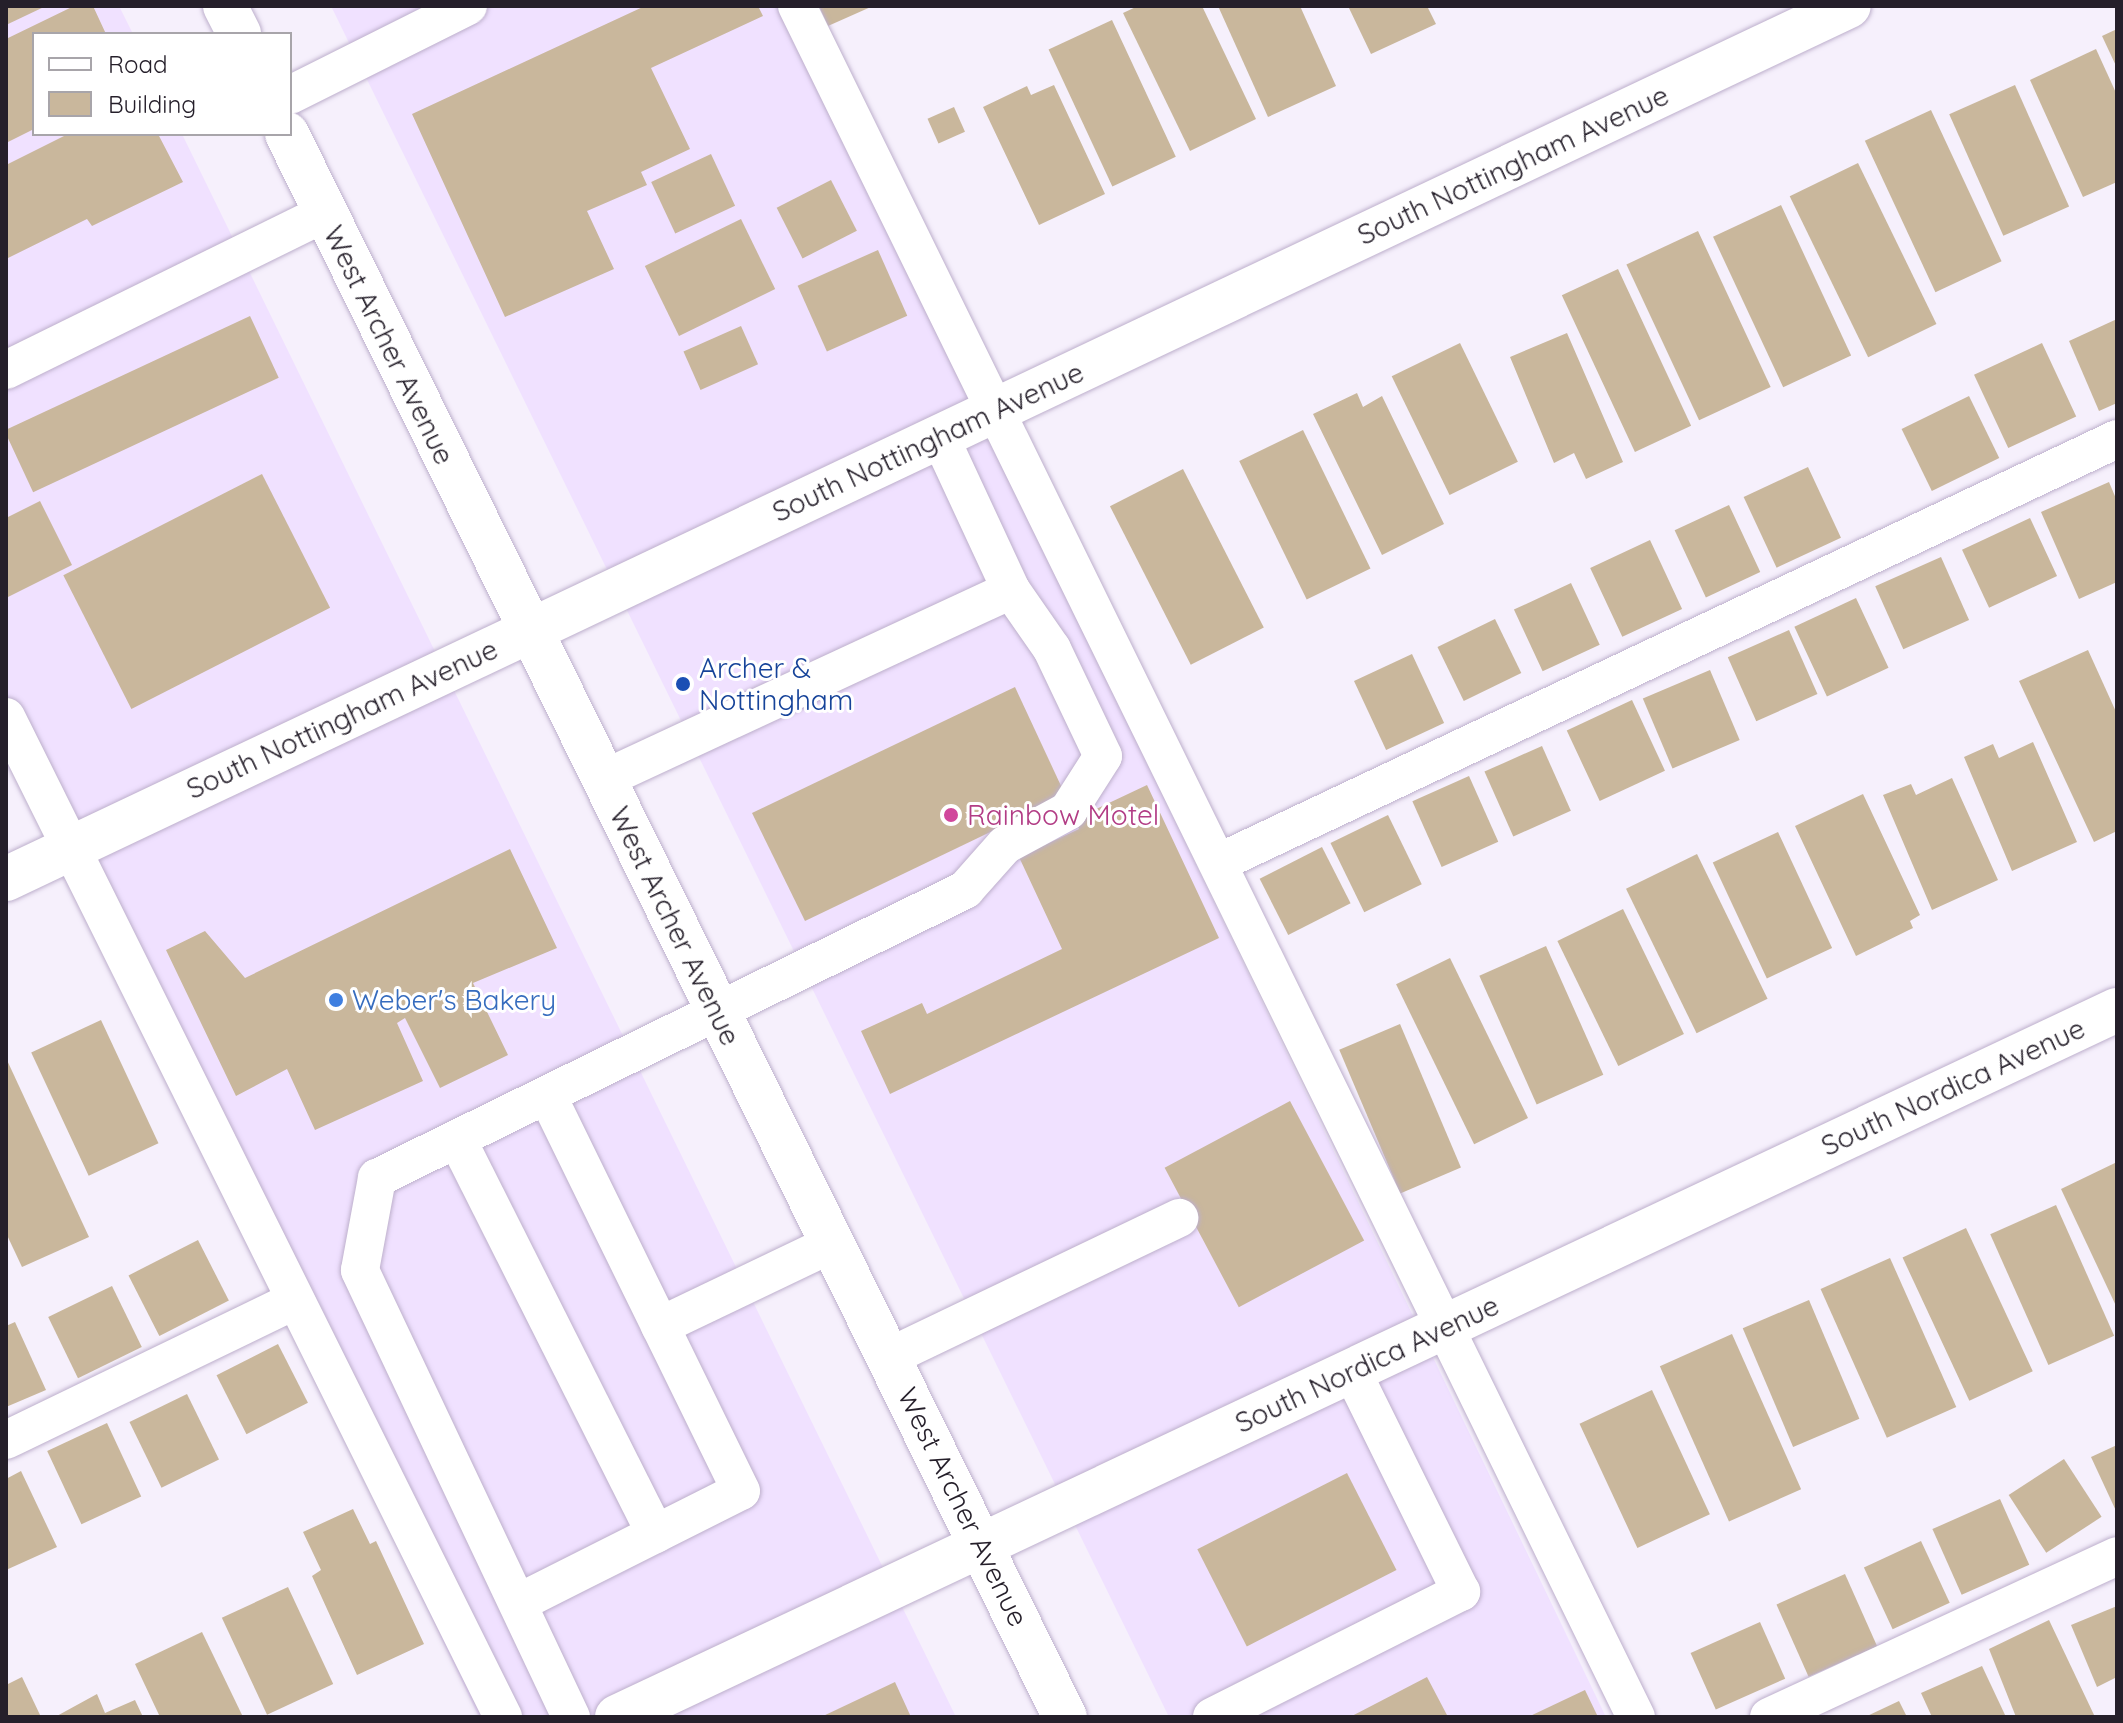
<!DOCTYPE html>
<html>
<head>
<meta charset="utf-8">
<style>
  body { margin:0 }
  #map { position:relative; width:2123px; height:1723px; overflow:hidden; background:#f6f0fc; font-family:Quicksand,sans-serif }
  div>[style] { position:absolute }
  .built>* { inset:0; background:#f0e1ff }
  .building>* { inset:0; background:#c9b79c; transform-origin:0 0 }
  .roads { filter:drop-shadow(0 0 2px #bdafcc) drop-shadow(0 0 2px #bdafcc) }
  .service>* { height:38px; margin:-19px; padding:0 19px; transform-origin:19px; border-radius:19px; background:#fff }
  .minor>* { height:44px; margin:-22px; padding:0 22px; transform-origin:22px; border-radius:22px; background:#fff }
  .secondary>* { height:44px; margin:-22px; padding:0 22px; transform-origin:22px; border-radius:22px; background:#fff }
  .dots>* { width:22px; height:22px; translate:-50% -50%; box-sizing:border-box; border:4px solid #fff; border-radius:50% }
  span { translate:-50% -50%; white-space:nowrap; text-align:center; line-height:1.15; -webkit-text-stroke:6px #fff; paint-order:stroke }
  .street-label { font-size:28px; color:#251f2a }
  .transit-label { font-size:28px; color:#164399 }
  .left { translate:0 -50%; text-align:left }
  .hotel-label { font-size:28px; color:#b23c85 }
  .shop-label { font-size:28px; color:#366cbe }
  .frame { position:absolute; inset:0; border:8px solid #251f2a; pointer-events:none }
  .legend { position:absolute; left:32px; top:32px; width:260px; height:104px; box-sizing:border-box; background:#fff; border:2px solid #a8a5aa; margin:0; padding:10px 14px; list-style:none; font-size:24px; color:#251f2a }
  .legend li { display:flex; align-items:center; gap:16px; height:40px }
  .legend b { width:40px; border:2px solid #a8a5aa }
</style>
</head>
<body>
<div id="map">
  <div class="built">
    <div style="clip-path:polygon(6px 6px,119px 6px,133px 34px,34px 34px,34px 134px,182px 134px,956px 1717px,479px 1717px,6px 728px)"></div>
    <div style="clip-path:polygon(331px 6px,783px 6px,1606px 1717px,1169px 1717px)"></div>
  </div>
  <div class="building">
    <div style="clip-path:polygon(6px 6px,46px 6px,6px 25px)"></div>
    <div style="clip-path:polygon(74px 6px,93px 6px,106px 34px,34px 34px,34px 129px,6px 143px,6px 39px)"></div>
    <div style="clip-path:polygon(645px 6px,758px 6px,763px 16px,651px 68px,690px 149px,641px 172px,647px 185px,587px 211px,614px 269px,505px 317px,412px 114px)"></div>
    <div style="clip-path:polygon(819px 6px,873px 6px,828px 26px)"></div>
    <div style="clip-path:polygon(1138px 6px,1202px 6px,1256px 119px,1190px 151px,1123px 13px)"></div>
    <div style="clip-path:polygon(1218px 6px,1300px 6px,1336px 86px,1268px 117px)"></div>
    <div style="clip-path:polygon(1348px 6px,1427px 6px,1436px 24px,1371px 54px)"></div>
    <div style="left:1112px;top:20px;width:151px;height:70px;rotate:65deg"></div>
    <div style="clip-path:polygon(2117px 29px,2117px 68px,2102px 36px)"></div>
    <div style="clip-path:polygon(2096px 49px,2117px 95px,2117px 182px,2083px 197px,2030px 80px)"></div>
    <div style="clip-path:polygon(1054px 85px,1105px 194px,1039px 225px,983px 107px,1027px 86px,1031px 95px)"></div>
    <div style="left:2015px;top:85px;width:133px;height:72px;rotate:66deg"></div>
    <div style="left:954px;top:107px;width:27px;height:29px;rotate:66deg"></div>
    <div style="left:1931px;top:110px;width:167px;height:73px;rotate:65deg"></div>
    <div style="clip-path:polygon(68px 134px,158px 134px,183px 182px,92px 226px,87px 219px,6px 259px,6px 165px)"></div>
    <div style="left:711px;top:154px;width:57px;height:66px;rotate:65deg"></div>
    <div style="left:1858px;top:163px;width:179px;height:76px;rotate:64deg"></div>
    <div style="left:831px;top:180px;width:57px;height:61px;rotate:63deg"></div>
    <div style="left:1781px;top:205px;width:166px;height:75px;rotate:65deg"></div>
    <div style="left:741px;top:219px;width:78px;height:107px;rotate:64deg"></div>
    <div style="left:1698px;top:231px;width:172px;height:79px;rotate:65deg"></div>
    <div style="left:878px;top:250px;width:72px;height:88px;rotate:66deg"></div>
    <div style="left:1618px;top:269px;width:173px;height:62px;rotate:65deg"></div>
    <div style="left:250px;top:316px;width:68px;height:271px;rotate:65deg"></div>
    <div style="clip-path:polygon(2117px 319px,2117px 403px,2099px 411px,2069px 341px)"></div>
    <div style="left:741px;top:326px;width:42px;height:63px;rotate:66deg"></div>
    <div style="clip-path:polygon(1567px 333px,1623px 462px,1586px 479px,1574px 453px,1554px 463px,1510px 357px)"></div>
    <div style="left:1460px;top:343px;width:132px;height:76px;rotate:64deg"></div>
    <div style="left:2042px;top:343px;width:81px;height:75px;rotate:65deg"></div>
    <div style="clip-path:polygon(1357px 393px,1363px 407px,1382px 396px,1444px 524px,1382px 555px,1313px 414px)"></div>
    <div style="left:1969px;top:396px;width:69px;height:75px;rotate:64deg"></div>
    <div style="left:1303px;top:430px;width:154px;height:71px;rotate:64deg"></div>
    <div style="left:1808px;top:467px;width:78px;height:71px;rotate:65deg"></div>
    <div style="left:1183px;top:469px;width:178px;height:82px;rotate:63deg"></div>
    <div style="left:262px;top:474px;width:150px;height:223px;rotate:63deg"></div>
    <div style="clip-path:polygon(2109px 482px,2117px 501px,2117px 582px,2079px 599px,2041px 512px)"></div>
    <div style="clip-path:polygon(40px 501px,72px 565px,6px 598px,6px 518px)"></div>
    <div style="left:1729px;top:505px;width:74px;height:60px;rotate:65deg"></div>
    <div style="left:2030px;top:518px;width:64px;height:75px;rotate:65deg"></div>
    <div style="left:1650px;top:540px;width:76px;height:66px;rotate:65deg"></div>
    <div style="left:1941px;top:557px;width:69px;height:72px;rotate:66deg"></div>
    <div style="left:1571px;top:583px;width:68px;height:63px;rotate:65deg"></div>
    <div style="left:1856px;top:598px;width:77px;height:68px;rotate:65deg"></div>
    <div style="left:1495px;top:619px;width:60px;height:64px;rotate:64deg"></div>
    <div style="left:1789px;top:630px;width:70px;height:67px;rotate:66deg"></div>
    <div style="clip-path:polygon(2088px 650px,2117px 714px,2117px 831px,2094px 842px,2019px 681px)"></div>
    <div style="left:1412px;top:654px;width:76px;height:64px;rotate:65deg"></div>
    <div style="left:1710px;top:670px;width:76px;height:73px;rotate:67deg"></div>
    <div style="clip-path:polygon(1015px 687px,1062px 788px,1057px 800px,805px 921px,752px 813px)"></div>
    <div style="left:1632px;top:700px;width:78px;height:72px;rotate:65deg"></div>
    <div style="clip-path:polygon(2033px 742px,2077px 842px,2012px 871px,1964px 757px,1993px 744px,1999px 758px)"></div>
    <div style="left:1542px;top:746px;width:71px;height:63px;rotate:66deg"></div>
    <div style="left:1469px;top:776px;width:72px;height:62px;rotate:66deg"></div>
    <div style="clip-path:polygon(1952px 778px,1998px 880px,1932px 910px,1883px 795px,1911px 784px,1916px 795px)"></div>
    <div style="clip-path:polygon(1147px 785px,1219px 938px,890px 1094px,861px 1031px,922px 1003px,927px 1014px,1062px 949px,1019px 857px,1079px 829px,1075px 819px)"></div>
    <div style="clip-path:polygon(1863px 794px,1920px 915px,1910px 921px,1913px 928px,1856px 956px,1795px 826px)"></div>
    <div style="left:1388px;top:815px;width:77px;height:64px;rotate:64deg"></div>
    <div style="left:1778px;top:832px;width:128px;height:72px;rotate:65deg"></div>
    <div style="left:1322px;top:847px;width:63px;height:70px;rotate:63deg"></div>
    <div style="clip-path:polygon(510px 849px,557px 948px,473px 983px,508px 1055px,440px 1088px,405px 1018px,397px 1023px,423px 1081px,315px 1130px,287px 1069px,236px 1096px,166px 950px,205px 931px,245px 978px)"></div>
    <div style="left:1697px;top:854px;width:161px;height:79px;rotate:64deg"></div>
    <div style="left:1623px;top:909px;width:139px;height:73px;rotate:64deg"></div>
    <div style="left:1546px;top:946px;width:141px;height:73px;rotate:66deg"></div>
    <div style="left:1450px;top:958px;width:178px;height:60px;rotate:64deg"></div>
    <div style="left:101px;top:1020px;width:136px;height:77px;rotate:65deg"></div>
    <div style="left:1400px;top:1024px;width:156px;height:66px;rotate:67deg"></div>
    <div style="clip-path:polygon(6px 1058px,89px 1237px,22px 1267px,6px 1233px)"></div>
    <div style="left:1290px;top:1101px;width:158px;height:142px;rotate:62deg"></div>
    <div style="clip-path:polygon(2117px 1162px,2117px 1308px,2061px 1189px)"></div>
    <div style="left:2056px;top:1205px;width:143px;height:72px;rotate:66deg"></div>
    <div style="left:1966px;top:1228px;width:158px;height:70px;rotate:65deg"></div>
    <div style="left:198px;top:1240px;width:68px;height:78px;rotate:63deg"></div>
    <div style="left:1890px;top:1258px;width:163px;height:76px;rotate:66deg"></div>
    <div style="left:112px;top:1286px;width:68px;height:71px;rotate:64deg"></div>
    <div style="left:1809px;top:1300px;width:129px;height:72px;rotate:67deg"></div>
    <div style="clip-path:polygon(15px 1322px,46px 1390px,6px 1407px,6px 1326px)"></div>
    <div style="left:1732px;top:1334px;width:170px;height:79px;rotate:66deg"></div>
    <div style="left:278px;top:1344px;width:66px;height:69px;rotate:63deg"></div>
    <div style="left:1652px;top:1390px;width:137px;height:80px;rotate:65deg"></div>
    <div style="left:187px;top:1394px;width:73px;height:64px;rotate:64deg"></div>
    <div style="left:107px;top:1423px;width:81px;height:66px;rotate:65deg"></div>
    <div style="clip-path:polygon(2117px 1445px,2117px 1513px,2091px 1457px)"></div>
    <div style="left:2064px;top:1459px;width:69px;height:66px;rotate:57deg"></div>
    <div style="clip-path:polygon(21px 1471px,57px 1547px,6px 1570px,6px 1479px)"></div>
    <div style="left:1347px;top:1473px;width:109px;height:168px;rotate:63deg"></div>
    <div style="left:2000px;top:1499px;width:72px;height:74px;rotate:66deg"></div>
    <div style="clip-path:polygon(353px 1509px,370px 1544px,376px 1541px,424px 1644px,357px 1675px,312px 1576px,321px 1570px,303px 1532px)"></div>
    <div style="left:1921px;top:1541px;width:68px;height:63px;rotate:65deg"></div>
    <div style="left:1845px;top:1574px;width:79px;height:75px;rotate:66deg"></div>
    <div style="left:288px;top:1587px;width:107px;height:73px;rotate:65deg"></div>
    <div style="clip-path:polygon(2117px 1606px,2117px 1677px,2097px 1687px,2071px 1625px)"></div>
    <div style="clip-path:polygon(2049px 1620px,2095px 1717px,2016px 1717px,1989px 1649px)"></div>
    <div style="left:1760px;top:1622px;width:62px;height:76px;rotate:66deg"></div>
    <div style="clip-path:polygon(202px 1632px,243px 1717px,160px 1717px,135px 1664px)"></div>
    <div style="clip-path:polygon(1982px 1666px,2006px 1717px,1932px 1717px,1921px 1693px)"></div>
    <div style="clip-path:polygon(22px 1677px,41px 1717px,6px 1717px,6px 1685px)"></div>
    <div style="clip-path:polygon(1427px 1677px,1448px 1717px,1350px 1717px)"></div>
    <div style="clip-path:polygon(895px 1682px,911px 1717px,821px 1717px)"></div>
    <div style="clip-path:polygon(1585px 1690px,1598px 1717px,1528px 1717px)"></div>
    <div style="clip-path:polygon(97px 1694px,105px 1713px,135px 1700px,143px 1717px,55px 1717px)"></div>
    <div style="clip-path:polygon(1899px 1701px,1907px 1717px,1865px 1717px)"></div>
  </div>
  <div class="roads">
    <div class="service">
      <div style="left:797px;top:6px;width:1906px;rotate:63.88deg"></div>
      <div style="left:290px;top:95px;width:199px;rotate:-26.6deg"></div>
      <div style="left:6px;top:370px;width:356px;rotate:-26.2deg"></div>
      <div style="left:940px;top:437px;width:169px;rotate:65.1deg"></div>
      <div style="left:6px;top:717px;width:1117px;rotate:63.57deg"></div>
      <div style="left:1218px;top:863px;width:994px;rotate:-25.25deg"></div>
      <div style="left:457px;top:1139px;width:442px;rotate:63.3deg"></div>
      <div style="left:660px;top:1326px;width:192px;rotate:-25.6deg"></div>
      <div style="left:889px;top:1357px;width:322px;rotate:-25.6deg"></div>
      <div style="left:6px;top:1440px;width:319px;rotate:-25.8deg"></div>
      <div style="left:520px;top:1602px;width:247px;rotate:-26.7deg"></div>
      <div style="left:741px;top:1491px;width:441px;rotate:-116.1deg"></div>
      <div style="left:571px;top:1717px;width:494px;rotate:-115.3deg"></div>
      <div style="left:360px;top:1270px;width:94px;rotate:-79.5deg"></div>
      <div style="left:377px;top:1178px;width:655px;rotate:-26.1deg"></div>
      <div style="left:965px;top:890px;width:60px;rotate:-48.4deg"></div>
      <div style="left:1005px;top:845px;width:72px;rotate:-28.4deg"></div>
      <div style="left:1068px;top:811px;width:65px;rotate:-57.5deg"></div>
      <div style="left:1103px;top:756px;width:119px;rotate:-115.5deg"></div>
      <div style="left:1052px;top:649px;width:72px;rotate:-124.8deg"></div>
      <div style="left:1011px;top:590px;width:450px;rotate:155.1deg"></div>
      <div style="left:1212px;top:1717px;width:279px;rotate:-26.7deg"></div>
      <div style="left:1461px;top:1592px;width:246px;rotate:-116.3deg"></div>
      <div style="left:1769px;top:1717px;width:383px;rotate:-24.8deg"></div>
    </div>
    <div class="minor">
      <div style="left:6px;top:879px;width:2039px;rotate:-25.35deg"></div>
      <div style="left:617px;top:1717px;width:1658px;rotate:-25.24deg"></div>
    </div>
    <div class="secondary">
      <div style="left:225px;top:6px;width:31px;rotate:63deg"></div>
      <div style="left:287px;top:134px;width:1764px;rotate:63.83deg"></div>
    </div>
  </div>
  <div class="dots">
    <div style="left:683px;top:684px;background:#1a4fb4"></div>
    <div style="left:951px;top:815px;background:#d1479c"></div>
    <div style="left:336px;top:1000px;background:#3f7fe0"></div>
  </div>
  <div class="street-label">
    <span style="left:1513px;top:165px;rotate:-25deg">South Nottingham Avenue</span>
    <span style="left:389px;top:345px;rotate:64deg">West Archer Avenue</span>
    <span style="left:928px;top:442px;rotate:-25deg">South Nottingham Avenue</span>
    <span style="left:342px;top:719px;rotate:-25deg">South Nottingham Avenue</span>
    <span style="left:675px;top:926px;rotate:64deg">West Archer Avenue</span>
    <span style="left:1953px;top:1087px;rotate:-25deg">South Nordica Avenue</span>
    <span style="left:1367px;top:1364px;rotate:-25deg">South Nordica Avenue</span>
    <span style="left:963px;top:1507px;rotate:64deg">West Archer Avenue</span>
  </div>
  <div class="transit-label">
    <span class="left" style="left:699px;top:684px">Archer &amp;<br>Nottingham</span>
  </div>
  <div class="hotel-label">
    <span class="left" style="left:967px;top:815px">Rainbow Motel</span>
  </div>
  <div class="shop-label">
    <span class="left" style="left:352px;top:1000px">Weber's Bakery</span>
  </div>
  <div class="frame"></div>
  <ul class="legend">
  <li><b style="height:10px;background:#fff"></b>Road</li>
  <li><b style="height:22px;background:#c9b79c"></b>Building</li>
  </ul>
</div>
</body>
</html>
